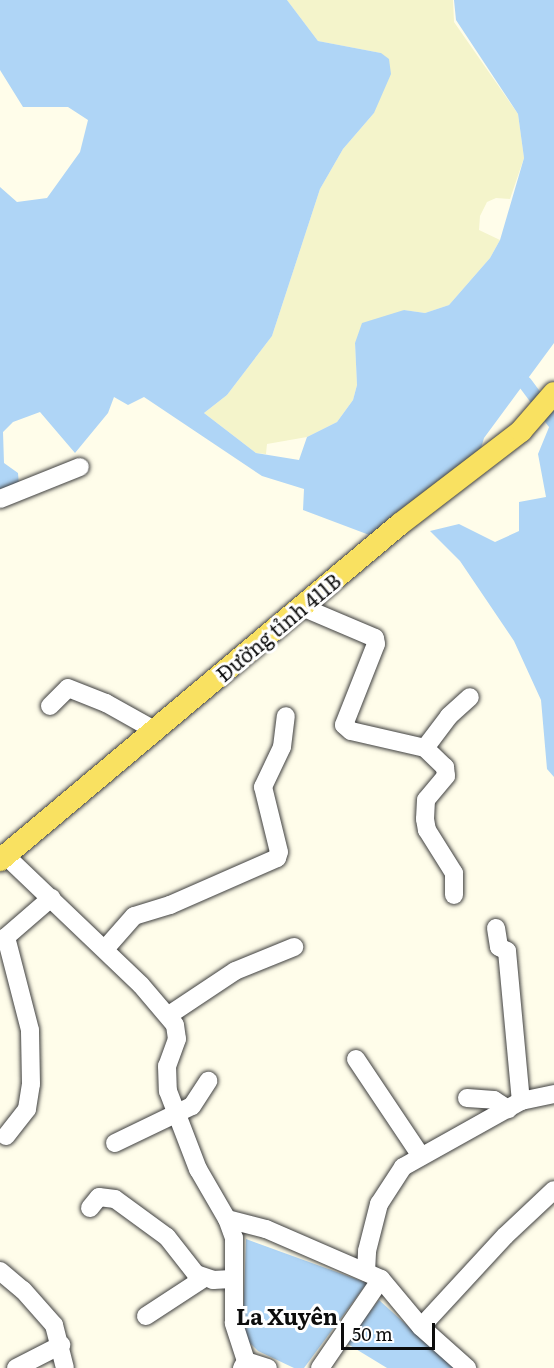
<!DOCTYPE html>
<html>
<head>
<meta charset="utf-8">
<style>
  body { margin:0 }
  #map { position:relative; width:554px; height:1368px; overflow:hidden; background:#fffdea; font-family:Literata,serif }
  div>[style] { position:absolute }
  .farmland>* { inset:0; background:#f4f4cb }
  .water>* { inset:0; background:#afd5f6 }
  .canal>* { height:14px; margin:-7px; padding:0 7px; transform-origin:7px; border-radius:7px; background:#afd5f6 }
  .roads { filter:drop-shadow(0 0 2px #3f3f3f) drop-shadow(0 0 2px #3f3f3f) }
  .minor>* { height:18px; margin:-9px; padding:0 9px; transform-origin:9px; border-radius:9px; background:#fff }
  .major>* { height:22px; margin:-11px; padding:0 11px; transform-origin:11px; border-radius:11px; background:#f9e161 }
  span { translate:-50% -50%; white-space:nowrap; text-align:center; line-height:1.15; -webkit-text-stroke:6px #fff; paint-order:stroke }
  .street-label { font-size:20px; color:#0c0c0c }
  .quarter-label { font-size:22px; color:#0c0c0c; font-weight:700 }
  .scale { position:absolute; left:341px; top:1323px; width:94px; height:27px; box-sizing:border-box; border:3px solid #0c0c0c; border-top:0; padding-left:8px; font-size:18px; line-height:21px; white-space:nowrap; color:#0c0c0c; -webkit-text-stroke:4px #fff; paint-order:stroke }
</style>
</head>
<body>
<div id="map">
  <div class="farmland">
    <div style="clip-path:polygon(287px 0,453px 0,454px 22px,518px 114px,524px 158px,510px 199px,496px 198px,487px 202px,480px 216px,479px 230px,500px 240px,490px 258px,449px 305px,425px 313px,404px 310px,355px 343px,357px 385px,353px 400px,337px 422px,307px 437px,267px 444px,266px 454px,256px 453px,204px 413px,227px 395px,272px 336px,320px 189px,343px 149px,374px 113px,381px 53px,318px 41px)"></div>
  </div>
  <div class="water">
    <div style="clip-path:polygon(0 0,287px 0,318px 41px,381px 53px,389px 59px,391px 74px,374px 113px,343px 149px,320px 189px,272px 336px,227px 395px,204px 413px,256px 453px,299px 460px,307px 437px,337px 422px,353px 400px,357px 385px,355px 343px,362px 323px,404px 310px,425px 313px,449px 305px,490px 258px,500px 240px,524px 158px,518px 114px,456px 20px,454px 0,554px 0,554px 343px,484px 438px,478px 458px,372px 536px,303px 510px,304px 489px,262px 476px,144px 397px,128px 405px,114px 397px,108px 413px,75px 453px,40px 412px,13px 422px,3px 432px,4px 463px,18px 473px,19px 485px,0 491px,0 187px,17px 202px,47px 198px,80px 152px,88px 120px,68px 107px,23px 107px,0 70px)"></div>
    <div style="clip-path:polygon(554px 415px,554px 777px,547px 769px,541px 700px,514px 641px,460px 561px,430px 531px,459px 524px,495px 542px,519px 531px,519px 502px,546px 497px,538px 454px)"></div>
    <div style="clip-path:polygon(246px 1239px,367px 1283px,304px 1368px,294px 1368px,258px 1351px,247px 1340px,243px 1324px)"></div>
    <div style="clip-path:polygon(379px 1300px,454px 1368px,387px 1368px,346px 1343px)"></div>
  </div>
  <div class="canal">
    <div style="left:525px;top:383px;width:49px;rotate:53.4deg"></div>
  </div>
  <div class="roads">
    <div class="minor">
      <div style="left:0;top:499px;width:86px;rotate:-21.8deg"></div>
      <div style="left:302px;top:607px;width:79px;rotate:23deg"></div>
      <div style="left:375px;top:638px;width:6px;rotate:81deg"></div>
      <div style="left:376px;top:644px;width:87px;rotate:111.6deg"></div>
      <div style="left:344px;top:725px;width:9px;rotate:41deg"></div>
      <div style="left:351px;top:731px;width:76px;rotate:12.9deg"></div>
      <div style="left:425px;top:748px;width:28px;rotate:44deg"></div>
      <div style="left:445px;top:767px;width:9px;rotate:84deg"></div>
      <div style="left:446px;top:776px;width:31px;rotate:130deg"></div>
      <div style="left:426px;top:800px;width:19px;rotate:93deg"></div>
      <div style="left:425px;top:819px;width:11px;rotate:80deg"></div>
      <div style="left:427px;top:830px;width:51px;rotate:57.9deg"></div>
      <div style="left:454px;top:873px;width:22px;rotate:90deg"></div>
      <div style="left:50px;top:706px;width:25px;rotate:-45deg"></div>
      <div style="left:68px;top:688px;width:41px;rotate:21.5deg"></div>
      <div style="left:106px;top:703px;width:57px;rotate:29.2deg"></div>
      <div style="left:425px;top:748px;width:40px;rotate:-53deg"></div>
      <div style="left:449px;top:716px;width:28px;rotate:-42deg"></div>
      <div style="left:7px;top:857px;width:185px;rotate:43.7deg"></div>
      <div style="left:141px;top:985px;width:52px;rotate:49.6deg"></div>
      <div style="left:175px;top:1025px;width:14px;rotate:82deg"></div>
      <div style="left:177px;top:1039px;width:29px;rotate:110deg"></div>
      <div style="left:167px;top:1066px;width:25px;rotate:88deg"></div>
      <div style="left:168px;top:1091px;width:84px;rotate:69deg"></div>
      <div style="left:198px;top:1169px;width:58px;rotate:59.9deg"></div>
      <div style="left:496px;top:928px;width:19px;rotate:81deg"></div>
      <div style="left:499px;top:947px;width:9px;rotate:27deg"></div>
      <div style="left:507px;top:951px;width:151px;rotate:84.7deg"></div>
      <div style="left:105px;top:949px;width:44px;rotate:-48.7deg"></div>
      <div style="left:134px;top:916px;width:38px;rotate:-17deg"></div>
      <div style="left:170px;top:905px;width:117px;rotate:-23.7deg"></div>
      <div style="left:277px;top:858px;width:6px;rotate:-72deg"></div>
      <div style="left:279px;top:852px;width:67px;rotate:-103.8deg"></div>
      <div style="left:263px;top:787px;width:44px;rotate:-64.6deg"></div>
      <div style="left:282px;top:747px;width:31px;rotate:-83deg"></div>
      <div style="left:169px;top:1015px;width:79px;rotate:-33.7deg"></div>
      <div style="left:235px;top:971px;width:64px;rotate:-22.1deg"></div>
      <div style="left:356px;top:1059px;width:117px;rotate:56.2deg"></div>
      <div style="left:467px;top:1098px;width:27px;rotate:4deg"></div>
      <div style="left:494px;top:1100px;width:17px;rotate:33deg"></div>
      <div style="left:6px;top:1136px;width:34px;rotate:-52deg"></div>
      <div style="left:27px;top:1109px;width:25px;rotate:-81deg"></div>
      <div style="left:31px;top:1084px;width:54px;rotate:-91.1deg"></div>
      <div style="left:30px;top:1030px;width:96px;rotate:-104.5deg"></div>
      <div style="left:6px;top:937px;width:60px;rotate:-40.9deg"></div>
      <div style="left:115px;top:1143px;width:85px;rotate:-25.7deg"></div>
      <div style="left:192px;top:1106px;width:30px;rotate:-57deg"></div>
      <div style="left:90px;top:1208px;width:14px;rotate:-51deg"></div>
      <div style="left:99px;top:1197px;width:16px;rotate:7deg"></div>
      <div style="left:115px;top:1199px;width:64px;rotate:36.2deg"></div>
      <div style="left:167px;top:1237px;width:47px;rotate:51.9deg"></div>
      <div style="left:196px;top:1274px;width:18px;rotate:19deg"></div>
      <div style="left:213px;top:1280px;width:19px;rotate:-3deg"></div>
      <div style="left:0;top:1271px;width:30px;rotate:40deg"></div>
      <div style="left:23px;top:1290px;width:47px;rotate:48.5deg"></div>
      <div style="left:54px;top:1325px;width:44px;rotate:75.7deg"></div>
      <div style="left:366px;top:1272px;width:21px;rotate:-87deg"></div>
      <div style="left:367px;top:1251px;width:49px;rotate:-75.7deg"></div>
      <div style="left:379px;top:1204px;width:44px;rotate:-57deg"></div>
      <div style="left:403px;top:1167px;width:135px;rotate:-29.2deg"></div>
      <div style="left:521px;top:1101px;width:34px;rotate:-12deg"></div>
      <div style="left:381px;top:1279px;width:62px;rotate:50.2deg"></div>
      <div style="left:421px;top:1327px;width:62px;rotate:41.7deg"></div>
      <div style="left:146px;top:1316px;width:69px;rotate:-33.2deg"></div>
      <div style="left:421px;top:1327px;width:124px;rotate:-47.3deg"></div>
      <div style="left:505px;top:1236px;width:67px;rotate:-43.2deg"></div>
      <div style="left:246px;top:1361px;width:23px;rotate:18deg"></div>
      <div style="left:16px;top:1368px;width:51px;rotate:-27.1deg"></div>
      <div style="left:242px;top:1368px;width:8px;rotate:-60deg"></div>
      <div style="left:246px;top:1361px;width:40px;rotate:-108deg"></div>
      <div style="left:234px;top:1323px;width:85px;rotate:-90deg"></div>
      <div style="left:234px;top:1238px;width:20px;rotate:-110deg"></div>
      <div style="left:227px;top:1219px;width:40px;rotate:14.4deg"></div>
      <div style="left:266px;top:1229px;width:125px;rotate:23.5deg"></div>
      <div style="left:381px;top:1279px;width:108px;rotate:124.4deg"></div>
    </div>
    <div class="major">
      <div style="left:0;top:860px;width:522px;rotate:-40.03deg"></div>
      <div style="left:400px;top:524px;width:153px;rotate:-37.5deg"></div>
      <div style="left:521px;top:431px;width:50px;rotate:-49deg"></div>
    </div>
  </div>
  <div class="street-label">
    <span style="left:278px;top:627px;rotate:-40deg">Đường tỉnh 411B</span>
  </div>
  <div class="quarter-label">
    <span style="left:287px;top:1316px">La Xuyên</span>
  </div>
  <div class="scale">50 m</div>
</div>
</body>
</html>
